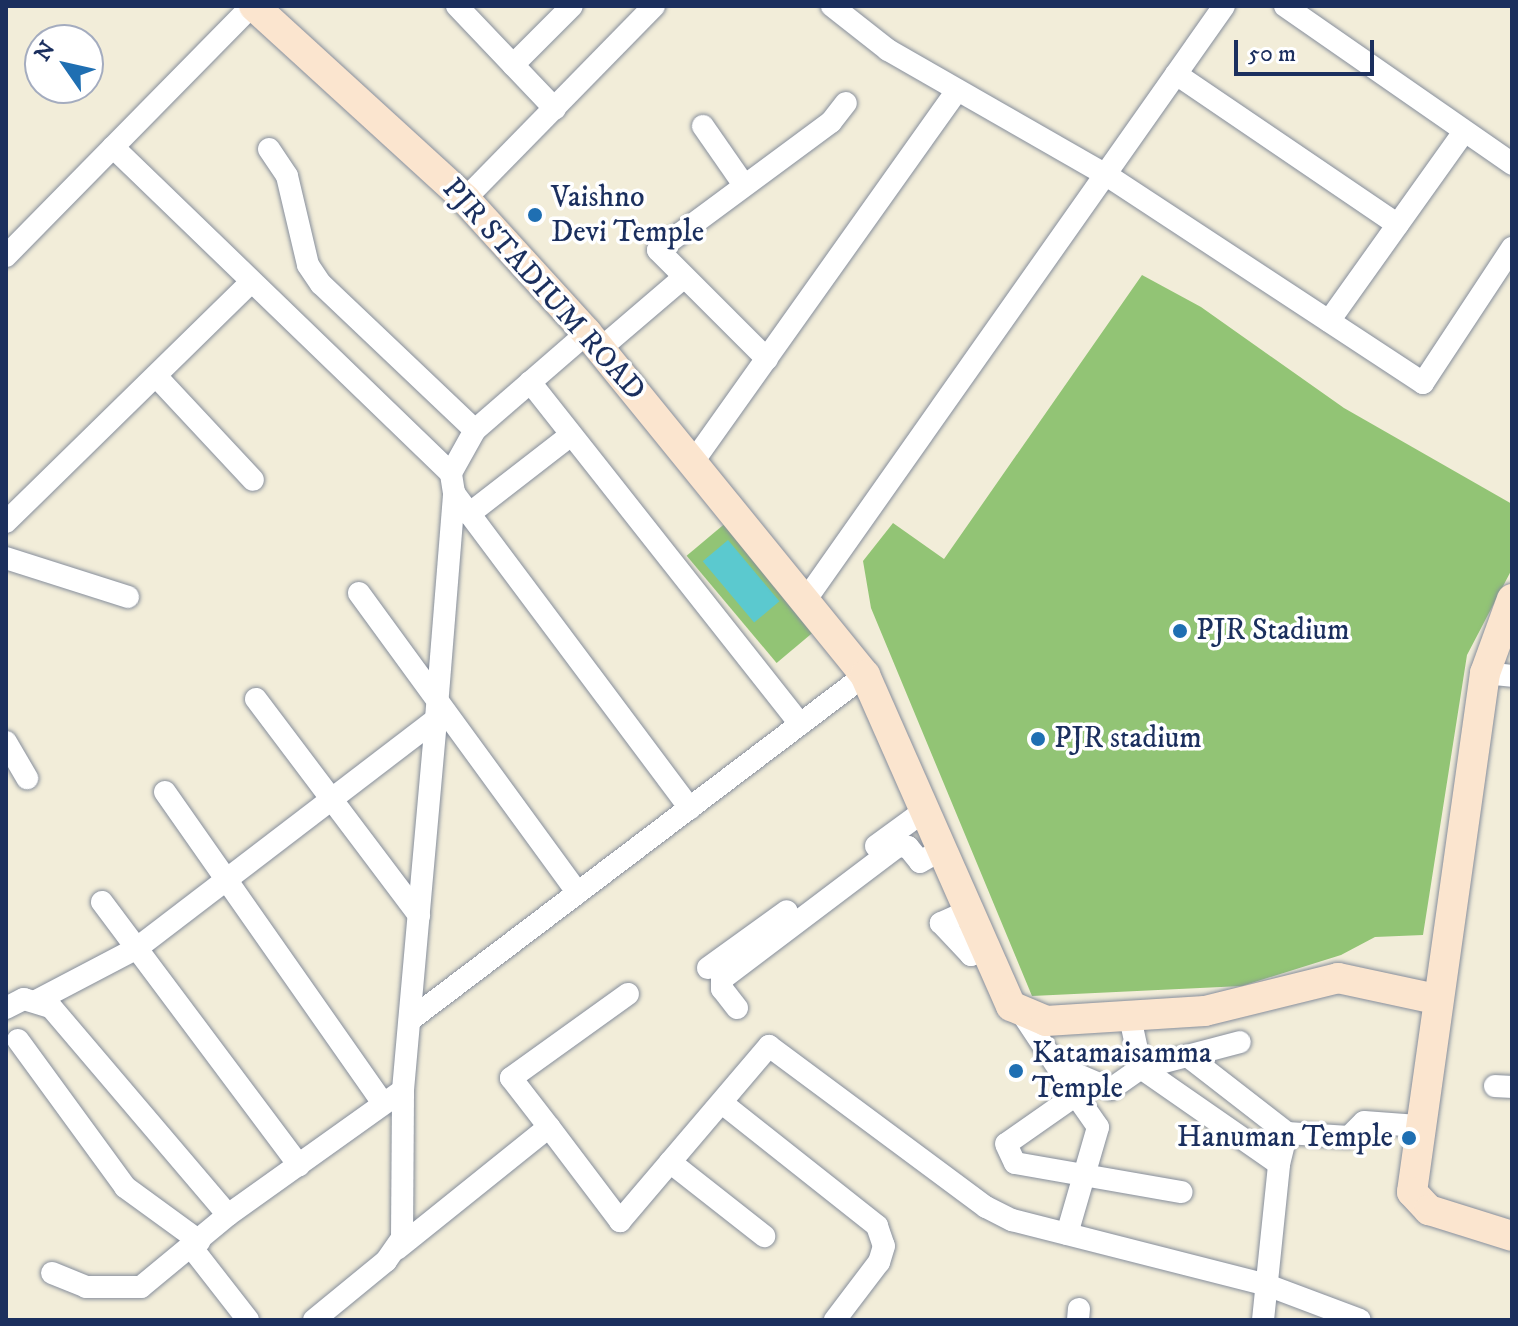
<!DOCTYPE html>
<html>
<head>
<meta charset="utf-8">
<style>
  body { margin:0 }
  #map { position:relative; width:1518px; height:1326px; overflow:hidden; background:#f2edd9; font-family:"IM FELL DW Pica",serif }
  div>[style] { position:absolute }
  .green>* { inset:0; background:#92c475; transform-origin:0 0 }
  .water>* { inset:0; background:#5bc9cf; transform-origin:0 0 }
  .roads { filter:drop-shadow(0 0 2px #868e9c) drop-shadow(0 0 2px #868e9c) }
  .street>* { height:22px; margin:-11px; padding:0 11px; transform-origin:11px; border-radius:11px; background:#fff }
  .secondary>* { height:30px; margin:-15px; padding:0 15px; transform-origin:15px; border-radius:15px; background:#fbe5cf }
  .dots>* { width:22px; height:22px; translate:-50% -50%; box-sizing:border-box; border:4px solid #fff; border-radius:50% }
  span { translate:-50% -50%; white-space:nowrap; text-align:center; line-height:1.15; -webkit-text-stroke:7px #fff; paint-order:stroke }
  .poi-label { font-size:30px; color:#1b2f5e }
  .left { translate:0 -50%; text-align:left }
  .right { translate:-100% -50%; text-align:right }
  .street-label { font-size:30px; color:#1b2f5e }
  .frame { position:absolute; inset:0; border:8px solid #1b2f5e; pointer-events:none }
  .north { position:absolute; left:24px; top:24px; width:80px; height:80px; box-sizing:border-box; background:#fff; border:2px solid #a4acbf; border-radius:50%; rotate:304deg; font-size:22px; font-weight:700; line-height:32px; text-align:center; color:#1b2f5e }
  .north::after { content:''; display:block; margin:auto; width:28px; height:36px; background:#1f6fb2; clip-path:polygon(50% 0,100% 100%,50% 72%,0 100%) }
  .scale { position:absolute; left:1234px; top:40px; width:140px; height:36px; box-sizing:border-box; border:4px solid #1b2f5e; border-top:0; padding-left:10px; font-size:24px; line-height:28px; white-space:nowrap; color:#1b2f5e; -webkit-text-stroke:6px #fff; paint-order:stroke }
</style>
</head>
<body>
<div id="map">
  <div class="green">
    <div style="clip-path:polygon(1142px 275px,1201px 307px,1344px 408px,1512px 504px,1512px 569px,1467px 655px,1423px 935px,1375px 937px,1341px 955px,1242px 986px,1032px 996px,871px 608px,863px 561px,893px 523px,944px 559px)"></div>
    <div style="left:728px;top:521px;width:140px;height:54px;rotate:50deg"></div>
  </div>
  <div class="water">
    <div style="left:728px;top:540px;width:80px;height:33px;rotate:50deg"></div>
  </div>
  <div class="roads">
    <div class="street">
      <div style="left:457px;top:6px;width:142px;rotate:46.4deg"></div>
      <div style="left:832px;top:6px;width:71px;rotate:38.2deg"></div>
      <div style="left:888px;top:50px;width:254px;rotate:29.8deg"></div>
      <div style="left:1108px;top:176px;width:377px;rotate:33.3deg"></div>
      <div style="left:1423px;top:383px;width:162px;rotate:-56.6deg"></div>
      <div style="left:1285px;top:6px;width:277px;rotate:34.8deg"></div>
      <div style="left:513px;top:65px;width:83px;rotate:-45deg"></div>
      <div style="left:1176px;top:74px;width:268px;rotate:34.2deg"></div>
      <div style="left:703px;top:126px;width:72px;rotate:55.2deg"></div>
      <div style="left:113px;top:147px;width:470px;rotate:44deg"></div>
      <div style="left:269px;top:149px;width:32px;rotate:56deg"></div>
      <div style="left:287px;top:176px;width:91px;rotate:76.7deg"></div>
      <div style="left:308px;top:265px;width:23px;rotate:56deg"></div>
      <div style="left:321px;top:284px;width:212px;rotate:43.5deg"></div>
      <div style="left:465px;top:199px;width:270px;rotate:-45.6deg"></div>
      <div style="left:6px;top:256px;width:351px;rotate:-45.5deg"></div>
      <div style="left:1329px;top:321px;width:231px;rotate:-54.5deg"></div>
      <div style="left:600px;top:349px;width:109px;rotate:-40.5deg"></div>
      <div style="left:767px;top:359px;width:154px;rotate:-135deg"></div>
      <div style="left:658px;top:250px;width:215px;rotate:-36.5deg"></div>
      <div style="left:831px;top:122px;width:24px;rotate:-52deg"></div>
      <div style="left:156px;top:376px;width:142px;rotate:47deg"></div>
      <div style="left:530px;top:382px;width:436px;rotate:51.7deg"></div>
      <div style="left:693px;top:462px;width:456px;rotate:-54.6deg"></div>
      <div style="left:454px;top:493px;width:394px;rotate:53.2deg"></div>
      <div style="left:469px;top:514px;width:129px;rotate:-37.8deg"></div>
      <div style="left:6px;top:522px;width:343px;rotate:-44.4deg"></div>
      <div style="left:6px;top:558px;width:128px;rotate:17.7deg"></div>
      <div style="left:359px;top:593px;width:371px;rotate:53.9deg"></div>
      <div style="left:807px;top:598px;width:724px;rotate:-54.84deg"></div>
      <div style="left:1485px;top:673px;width:27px;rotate:6deg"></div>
      <div style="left:256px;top:699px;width:271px;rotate:53deg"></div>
      <div style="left:6px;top:742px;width:42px;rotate:59.7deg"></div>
      <div style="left:165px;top:792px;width:380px;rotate:55deg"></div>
      <div style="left:876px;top:846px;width:59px;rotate:-36.1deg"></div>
      <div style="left:102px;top:902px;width:329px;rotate:53.2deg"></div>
      <div style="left:968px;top:911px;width:30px;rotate:156deg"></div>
      <div style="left:941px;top:923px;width:44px;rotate:46.8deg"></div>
      <div style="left:971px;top:955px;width:15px;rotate:-28deg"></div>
      <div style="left:708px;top:968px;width:97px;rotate:-35.8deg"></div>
      <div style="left:38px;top:1000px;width:112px;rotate:-27.7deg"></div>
      <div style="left:137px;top:948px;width:377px;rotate:-37.4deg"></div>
      <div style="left:6px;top:1008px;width:20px;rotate:-27deg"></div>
      <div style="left:24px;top:999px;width:28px;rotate:17deg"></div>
      <div style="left:51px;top:1007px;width:273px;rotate:49.6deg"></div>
      <div style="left:737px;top:1008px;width:24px;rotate:-128deg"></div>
      <div style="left:722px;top:989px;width:10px;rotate:-90deg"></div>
      <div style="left:722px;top:979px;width:221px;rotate:-37.1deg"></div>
      <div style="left:898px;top:846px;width:10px;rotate:6deg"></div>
      <div style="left:908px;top:847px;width:19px;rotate:51deg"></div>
      <div style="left:920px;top:862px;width:24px;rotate:-30deg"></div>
      <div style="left:1129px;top:1013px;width:56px;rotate:77.7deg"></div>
      <div style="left:1141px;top:1068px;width:168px;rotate:34.8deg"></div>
      <div style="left:1023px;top:1015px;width:96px;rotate:56.5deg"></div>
      <div style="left:1076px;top:1095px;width:85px;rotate:145deg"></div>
      <div style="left:1006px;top:1144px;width:21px;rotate:65deg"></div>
      <div style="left:1015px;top:1163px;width:169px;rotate:9.9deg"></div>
      <div style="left:410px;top:1020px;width:571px;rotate:-37.17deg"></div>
      <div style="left:18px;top:1040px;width:182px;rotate:53.9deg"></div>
      <div style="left:125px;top:1187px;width:92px;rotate:36.1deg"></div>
      <div style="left:1189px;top:1057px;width:124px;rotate:37.8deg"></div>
      <div style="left:1059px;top:1067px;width:56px;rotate:22.9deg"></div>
      <div style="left:1111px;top:1089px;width:37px;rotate:-35deg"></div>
      <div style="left:1141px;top:1068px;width:102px;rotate:-14.7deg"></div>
      <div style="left:1495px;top:1086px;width:17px;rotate:3deg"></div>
      <div style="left:722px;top:1103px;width:198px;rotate:38.4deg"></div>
      <div style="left:877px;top:1226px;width:21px;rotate:71deg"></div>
      <div style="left:884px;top:1246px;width:17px;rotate:107deg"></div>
      <div style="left:879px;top:1262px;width:73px;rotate:127.2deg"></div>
      <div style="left:549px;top:1127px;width:62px;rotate:-127.8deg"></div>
      <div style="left:511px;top:1078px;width:144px;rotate:-35.7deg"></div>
      <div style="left:670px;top:1162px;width:120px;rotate:38.2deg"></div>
      <div style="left:1067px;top:1234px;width:111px;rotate:-73.8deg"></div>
      <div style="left:1098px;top:1127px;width:39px;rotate:-125deg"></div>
      <div style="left:192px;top:1248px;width:91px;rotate:52.1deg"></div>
      <div style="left:397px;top:1249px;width:195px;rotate:-38.8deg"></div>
      <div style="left:549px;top:1127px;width:118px;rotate:52.9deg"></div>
      <div style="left:620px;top:1221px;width:230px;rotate:-49.6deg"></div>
      <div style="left:769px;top:1046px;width:270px;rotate:36.6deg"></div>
      <div style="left:986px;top:1207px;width:29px;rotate:27deg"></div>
      <div style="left:1012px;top:1220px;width:263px;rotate:14.3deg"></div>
      <div style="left:1267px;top:1285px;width:99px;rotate:20.6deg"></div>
      <div style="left:52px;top:1273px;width:37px;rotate:22deg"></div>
      <div style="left:86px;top:1287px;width:55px"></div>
      <div style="left:141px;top:1287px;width:113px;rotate:-39.6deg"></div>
      <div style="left:228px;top:1215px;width:215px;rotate:-35.5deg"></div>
      <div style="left:314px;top:1320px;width:93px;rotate:-39.3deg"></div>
      <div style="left:386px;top:1261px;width:28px;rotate:-55deg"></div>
      <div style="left:402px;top:1238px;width:148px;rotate:-89.6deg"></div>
      <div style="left:403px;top:1090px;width:372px;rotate:-84.9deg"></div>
      <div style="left:436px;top:719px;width:227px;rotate:-85.4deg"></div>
      <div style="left:454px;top:493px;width:20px;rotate:-99deg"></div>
      <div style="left:451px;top:473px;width:49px;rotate:-60.8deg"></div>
      <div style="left:475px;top:430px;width:148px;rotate:-40.9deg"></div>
      <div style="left:1078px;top:1320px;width:11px;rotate:-85deg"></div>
      <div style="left:1263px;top:1320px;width:157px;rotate:-84.1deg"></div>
      <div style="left:1279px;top:1164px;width:32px;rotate:-76deg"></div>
      <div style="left:1287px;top:1133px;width:62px;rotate:3.7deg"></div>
      <div style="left:1349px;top:1137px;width:21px;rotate:-45deg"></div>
      <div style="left:1364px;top:1122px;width:54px;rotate:4.2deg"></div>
    </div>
    <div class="secondary">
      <div style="left:254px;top:6px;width:286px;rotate:42.4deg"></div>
      <div style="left:465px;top:199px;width:181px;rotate:47.7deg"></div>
      <div style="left:587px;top:333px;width:441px;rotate:50.9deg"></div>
      <div style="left:865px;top:675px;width:362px;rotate:66.2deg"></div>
      <div style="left:1011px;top:1006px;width:38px;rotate:23deg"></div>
      <div style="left:1046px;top:1021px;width:159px;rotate:-3.6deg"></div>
      <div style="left:1205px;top:1011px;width:137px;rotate:-13.9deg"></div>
      <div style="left:1338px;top:978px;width:100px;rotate:12.1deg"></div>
      <div style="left:1512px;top:599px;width:79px;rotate:110deg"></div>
      <div style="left:1485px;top:673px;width:524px;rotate:98.01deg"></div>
      <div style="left:1412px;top:1192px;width:25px;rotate:47deg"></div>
      <div style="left:1429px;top:1210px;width:87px;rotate:17.4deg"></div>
    </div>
  </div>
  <div class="dots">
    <div style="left:535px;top:215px;background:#1f6fb2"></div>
    <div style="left:1180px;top:631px;background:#1f6fb2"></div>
    <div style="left:1038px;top:739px;background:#1f6fb2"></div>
    <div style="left:1016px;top:1071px;background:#1f6fb2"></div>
    <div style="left:1409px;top:1138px;background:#1f6fb2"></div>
  </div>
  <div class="poi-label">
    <span class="left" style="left:551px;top:215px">Vaishno<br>Devi Temple</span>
    <span class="left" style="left:1196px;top:631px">PJR Stadium</span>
    <span class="left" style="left:1054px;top:739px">PJR stadium</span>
    <span class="left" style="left:1032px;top:1071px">Katamaisamma<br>Temple</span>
    <span class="right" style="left:1393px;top:1138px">Hanuman Temple</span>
  </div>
  <div class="street-label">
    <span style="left:543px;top:290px;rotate:48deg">PJR STADIUM ROAD</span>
  </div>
  <div class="frame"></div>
  <div class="north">N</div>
  <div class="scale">50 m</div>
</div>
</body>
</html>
